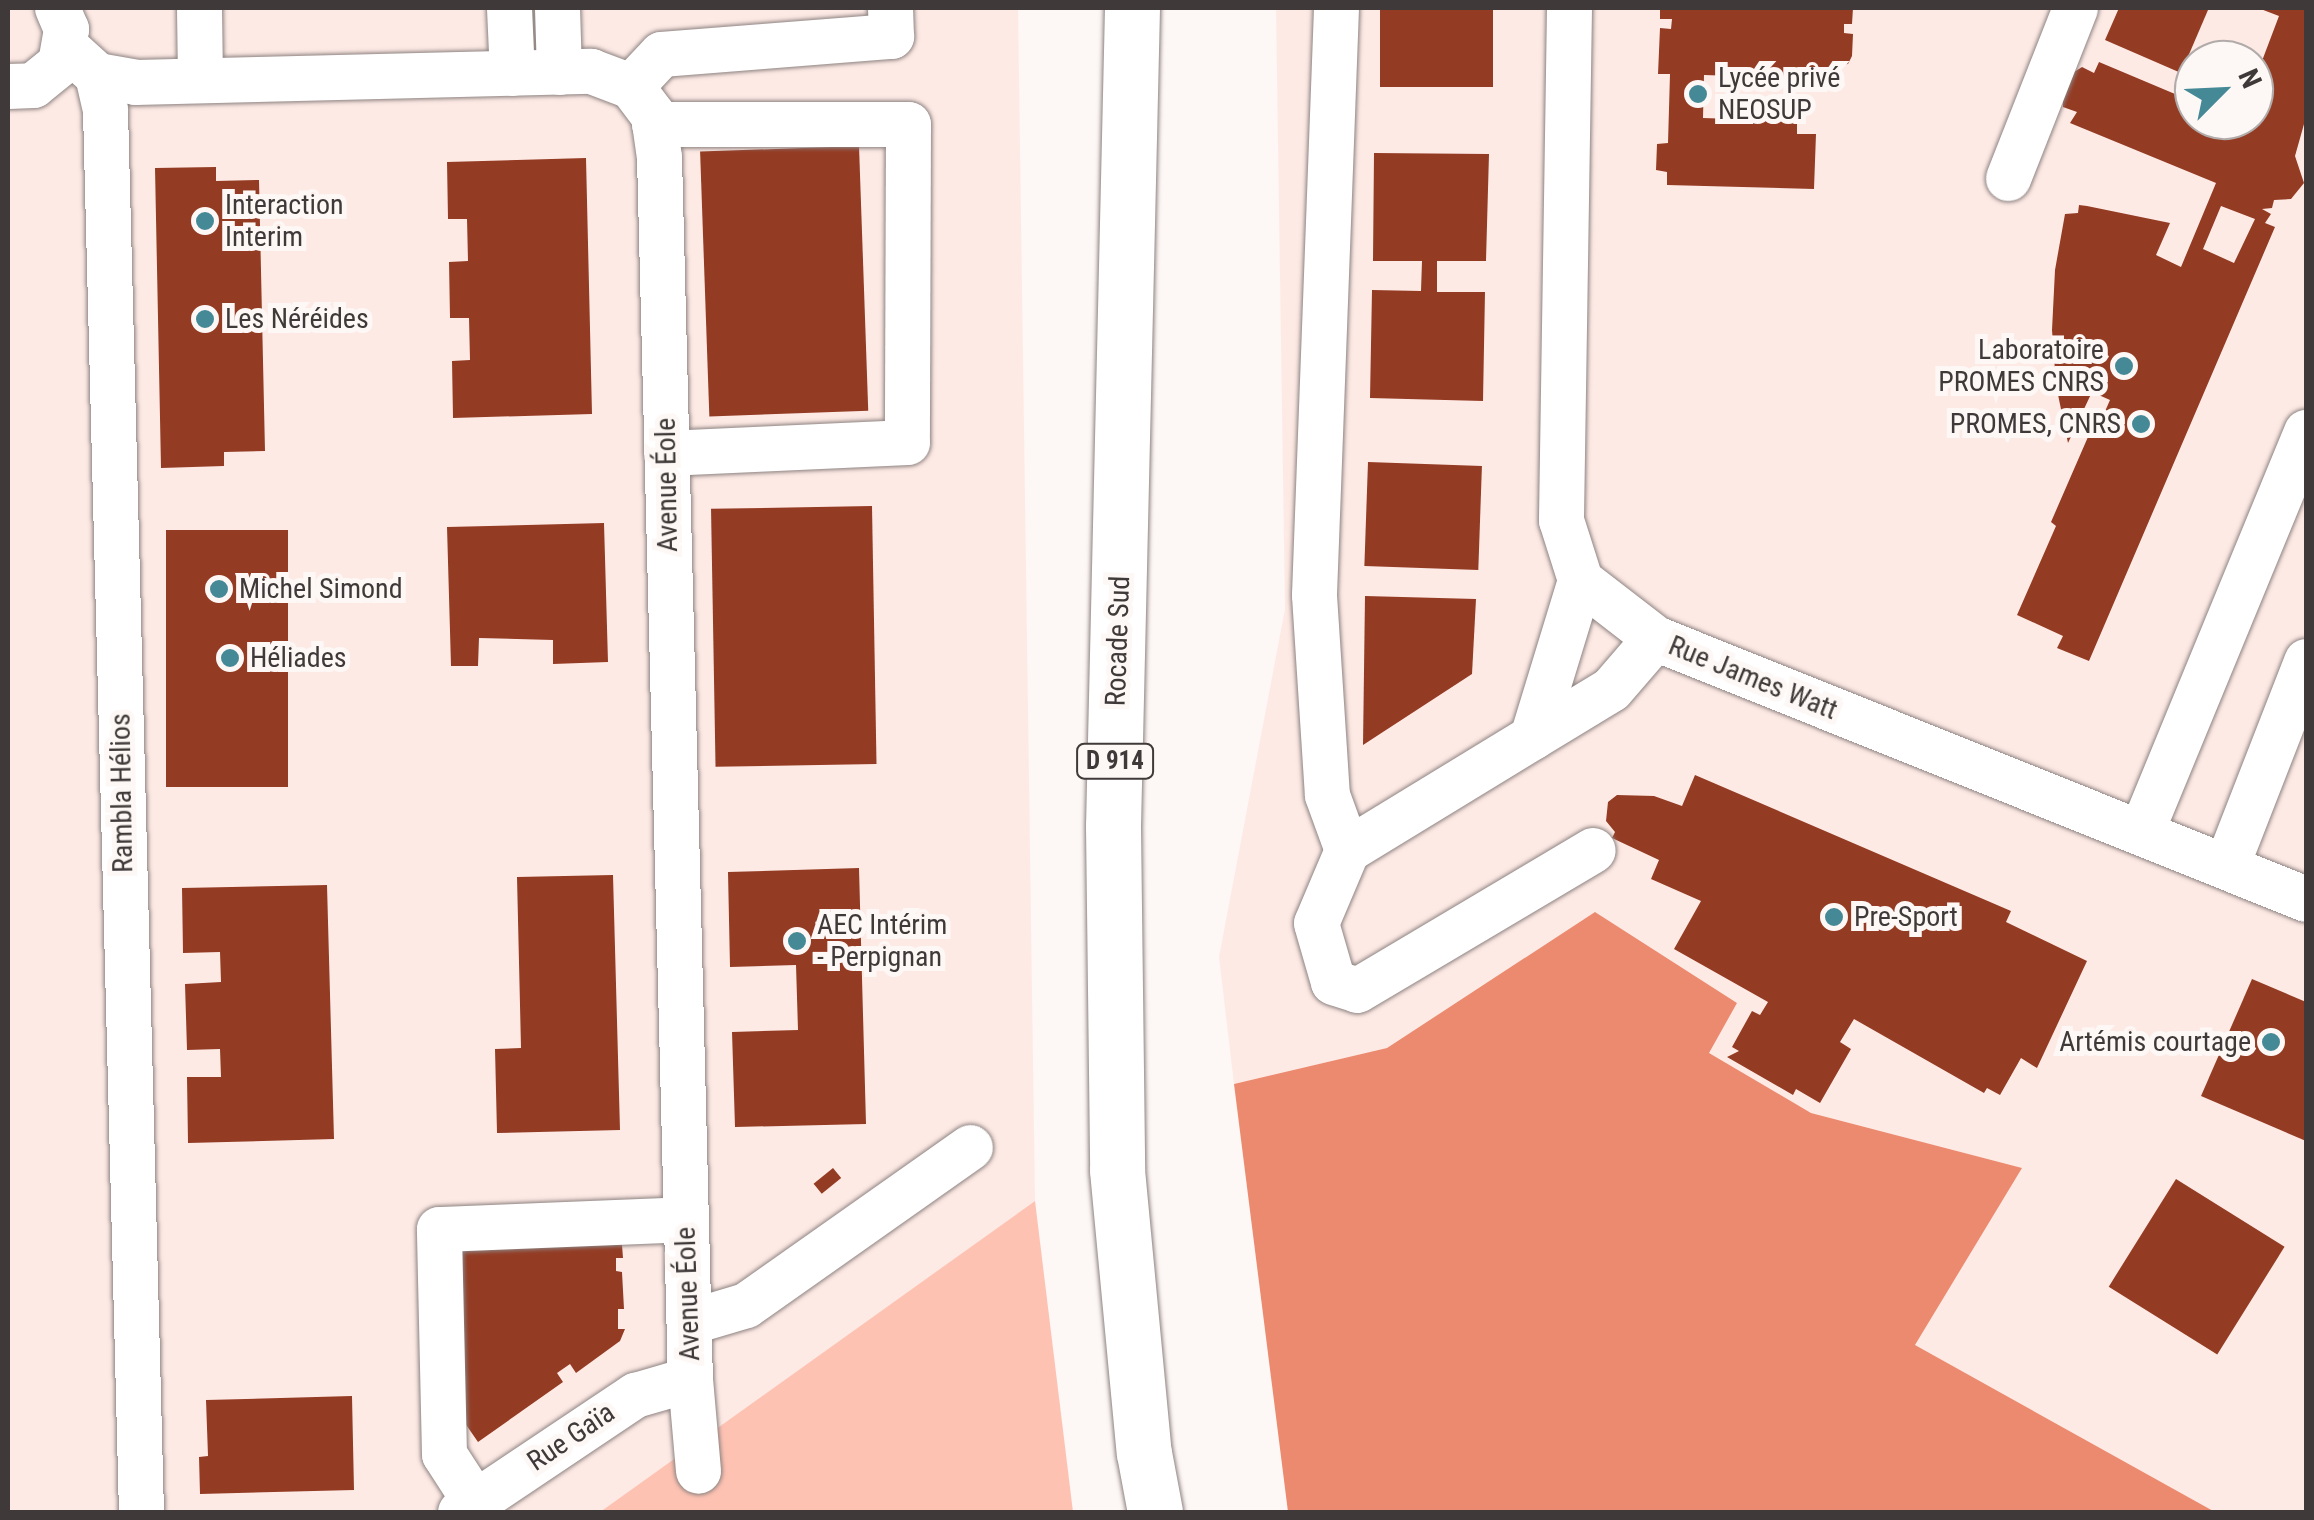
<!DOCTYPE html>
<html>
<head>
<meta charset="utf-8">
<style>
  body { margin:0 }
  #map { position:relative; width:2314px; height:1520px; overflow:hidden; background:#fdf7f5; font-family:"Roboto Condensed",sans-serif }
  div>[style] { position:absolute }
  .built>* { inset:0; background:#feeae5 }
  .green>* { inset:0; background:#fec2b2 }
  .water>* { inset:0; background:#ec8a6f }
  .building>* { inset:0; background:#943b23; transform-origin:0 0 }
  .roads { filter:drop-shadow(0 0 2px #8d8381) drop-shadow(0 0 2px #8d8381) }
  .minor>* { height:45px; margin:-22.5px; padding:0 22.5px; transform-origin:22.5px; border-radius:22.5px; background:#fff }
  .major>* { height:55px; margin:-27.5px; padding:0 27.5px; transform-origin:27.5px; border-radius:27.5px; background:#fff }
  .dots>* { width:28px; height:28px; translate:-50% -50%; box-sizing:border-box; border:5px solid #fdf7f5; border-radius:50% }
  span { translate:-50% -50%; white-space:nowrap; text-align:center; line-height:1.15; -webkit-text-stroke:10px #fdf7f5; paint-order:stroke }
  .shield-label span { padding:2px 8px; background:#fdf7f5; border:2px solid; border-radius:8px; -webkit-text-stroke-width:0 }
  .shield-label { font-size:25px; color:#3f3a39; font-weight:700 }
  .poi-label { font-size:28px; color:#3f3a39 }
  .left { translate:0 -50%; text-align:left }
  .right { translate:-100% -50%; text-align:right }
  .street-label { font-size:28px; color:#3f3a39 }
  .frame { position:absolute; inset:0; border:10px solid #3f3a39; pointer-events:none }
  .north { position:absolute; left:2174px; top:40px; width:100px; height:100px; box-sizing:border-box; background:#fdf7f5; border:2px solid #b1abaa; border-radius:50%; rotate:66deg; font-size:28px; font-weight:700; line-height:40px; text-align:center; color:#3f3a39 }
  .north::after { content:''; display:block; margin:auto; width:35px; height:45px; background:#458997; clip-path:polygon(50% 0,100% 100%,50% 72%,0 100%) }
</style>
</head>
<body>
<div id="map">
  <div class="built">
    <div style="clip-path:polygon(8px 8px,1018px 8px,1035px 1201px,600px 1512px,8px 1512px)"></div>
    <div style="clip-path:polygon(evenodd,1276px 8px,2306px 8px,2306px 1512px,2215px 1512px,1915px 1345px,2021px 1168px,1811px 1113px,1708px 1053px,1737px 1003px,1595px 912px,1387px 1048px,1234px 1084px,1219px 957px,1285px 609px,1276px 8px,2194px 60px,2254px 60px,2254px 120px,2194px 120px,2194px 60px)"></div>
  </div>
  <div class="green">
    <div style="clip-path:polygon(1035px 1201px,1073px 1512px,600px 1512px)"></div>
  </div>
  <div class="water">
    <div style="clip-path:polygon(1595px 912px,1737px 1003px,1709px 1053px,1811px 1113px,2022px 1168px,1915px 1345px,2215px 1512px,1288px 1512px,1234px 1084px,1387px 1048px)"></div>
  </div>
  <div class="building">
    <div style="left:1380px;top:8px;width:113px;height:79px"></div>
    <div style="clip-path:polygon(1660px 8px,1853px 8px,1852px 24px,1844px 24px,1844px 33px,1853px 34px,1852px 56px,1848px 64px,1832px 66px,1831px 79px,1704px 75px,1703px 118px,1797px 121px,1797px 134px,1816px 134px,1814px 189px,1667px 185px,1667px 172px,1656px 170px,1657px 144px,1668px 143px,1670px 74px,1658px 74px,1660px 28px,1671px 29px,1672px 19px,1660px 19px)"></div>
    <div style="clip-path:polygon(2119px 8px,2208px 10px,2181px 73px,2105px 40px)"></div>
    <div style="clip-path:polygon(evenodd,2258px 8px,2306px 8px,2306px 117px,2295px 156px,2304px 183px,2291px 199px,2274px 200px,2272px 208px,2262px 209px,2271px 214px,2265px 223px,2275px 227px,2089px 661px,2057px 648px,2063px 636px,2017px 615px,2056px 526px,2051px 522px,2091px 430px,2096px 432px,2110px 400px,2092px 392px,2068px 443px,2056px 385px,2052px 330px,2055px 270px,2065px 214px,2078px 213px,2079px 205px,2087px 206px,2170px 223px,2156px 255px,2181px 267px,2216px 183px,2070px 123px,2077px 112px,2063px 107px,2063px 98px,2074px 72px,2082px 67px,2094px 73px,2099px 62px,2194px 102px,2194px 120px,2254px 120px,2254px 82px,2279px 16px,2258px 8px,2221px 206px,2255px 219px,2234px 263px,2203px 249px,2221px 206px)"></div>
    <div style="left:859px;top:146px;width:265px;height:159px;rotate:88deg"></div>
    <div style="clip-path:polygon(1374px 153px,1489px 154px,1486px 261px,1437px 261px,1437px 292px,1485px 292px,1483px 401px,1370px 398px,1372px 290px,1421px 291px,1422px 261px,1373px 261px)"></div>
    <div style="clip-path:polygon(586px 158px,592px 414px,453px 418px,452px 361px,470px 360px,469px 318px,450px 318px,449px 262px,468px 261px,467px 219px,448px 219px,447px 162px)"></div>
    <div style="clip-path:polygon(216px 167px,216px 181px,259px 180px,265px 451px,224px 452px,224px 466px,161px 468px,155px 168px)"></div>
    <div style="left:1368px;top:462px;width:114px;height:104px;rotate:2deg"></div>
    <div style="left:872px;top:506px;width:258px;height:161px;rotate:89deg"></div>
    <div style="clip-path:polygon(604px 523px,608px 662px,553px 664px,553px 640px,479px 638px,478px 666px,451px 666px,447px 527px)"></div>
    <div style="left:166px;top:530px;width:122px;height:257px"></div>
    <div style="clip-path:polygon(1365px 596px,1476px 599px,1472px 674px,1363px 745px)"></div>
    <div style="clip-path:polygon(1695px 775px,2011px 911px,2006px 922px,2087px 961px,2037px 1068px,2021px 1058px,2000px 1095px,1987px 1088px,1984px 1093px,1854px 1019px,1840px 1042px,1851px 1049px,1820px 1103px,1796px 1089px,1793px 1095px,1727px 1057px,1739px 1051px,1732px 1047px,1752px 1011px,1760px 1015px,1768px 1002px,1674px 949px,1701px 901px,1651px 879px,1659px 860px,1612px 838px,1615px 832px,1606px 821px,1608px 802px,1617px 795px,1654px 796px,1682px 806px)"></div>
    <div style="clip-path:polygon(859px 868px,866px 1124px,735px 1127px,732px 1032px,798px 1030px,796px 965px,730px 967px,728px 872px)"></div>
    <div style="clip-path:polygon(613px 875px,620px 1130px,497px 1133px,495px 1049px,521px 1048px,517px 877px)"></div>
    <div style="clip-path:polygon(327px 885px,334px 1139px,188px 1143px,187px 1077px,221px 1077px,220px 1049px,187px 1050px,185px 984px,221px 982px,220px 952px,183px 953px,182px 888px)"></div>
    <div style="clip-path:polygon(2252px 979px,2306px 1002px,2306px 1141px,2201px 1096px)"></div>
    <div style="left:833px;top:1168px;width:13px;height:25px;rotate:51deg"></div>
    <div style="left:2176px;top:1179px;width:128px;height:127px;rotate:32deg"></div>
    <div style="clip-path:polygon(621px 1232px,623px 1258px,616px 1258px,616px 1271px,622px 1272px,624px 1309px,618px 1309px,618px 1329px,625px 1329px,620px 1341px,576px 1373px,570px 1364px,557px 1373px,563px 1382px,478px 1442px,460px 1416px,455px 1236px)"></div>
    <div style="clip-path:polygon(352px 1396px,354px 1490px,200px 1494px,199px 1457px,208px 1456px,206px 1400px)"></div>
  </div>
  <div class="roads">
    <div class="minor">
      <div style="left:199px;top:8px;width:72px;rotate:89.2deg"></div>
      <div style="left:509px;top:8px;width:65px;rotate:87.4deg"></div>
      <div style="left:557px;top:8px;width:64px;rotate:88.2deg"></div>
      <div style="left:1336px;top:8px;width:587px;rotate:92.15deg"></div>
      <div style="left:1314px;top:595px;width:200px;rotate:86.3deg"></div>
      <div style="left:1327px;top:795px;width:59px;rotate:70deg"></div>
      <div style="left:1569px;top:8px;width:512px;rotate:90.9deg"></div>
      <div style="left:1561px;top:520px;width:63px;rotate:72.4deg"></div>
      <div style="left:1580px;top:580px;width:95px;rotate:37.7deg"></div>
      <div style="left:1655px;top:638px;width:701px;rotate:21.85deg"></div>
      <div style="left:66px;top:47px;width:42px;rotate:42.1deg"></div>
      <div style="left:97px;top:75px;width:39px;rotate:10deg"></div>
      <div style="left:135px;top:82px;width:456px;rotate:-1.4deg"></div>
      <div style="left:591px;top:71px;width:43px;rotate:20.6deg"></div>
      <div style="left:631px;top:86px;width:36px;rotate:53deg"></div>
      <div style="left:653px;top:115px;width:42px;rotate:81.9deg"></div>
      <div style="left:659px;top:157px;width:1222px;rotate:88.55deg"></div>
      <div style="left:690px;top:1379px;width:92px;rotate:85deg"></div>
      <div style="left:97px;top:75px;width:36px;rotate:77deg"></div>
      <div style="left:105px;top:110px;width:1402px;rotate:88.53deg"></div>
      <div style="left:8px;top:86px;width:25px;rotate:-2deg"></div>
      <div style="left:33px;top:85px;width:35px;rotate:-39deg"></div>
      <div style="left:60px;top:63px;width:35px;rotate:-80deg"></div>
      <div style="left:66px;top:29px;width:23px;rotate:-113deg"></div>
      <div style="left:631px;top:86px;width:44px;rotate:-46.8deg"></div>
      <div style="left:661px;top:54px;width:231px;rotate:-4.5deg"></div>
      <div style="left:891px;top:36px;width:28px;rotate:-92deg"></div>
      <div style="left:654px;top:124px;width:254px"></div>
      <div style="left:908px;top:124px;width:318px;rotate:90.2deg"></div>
      <div style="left:907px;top:442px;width:241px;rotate:177.4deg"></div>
      <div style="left:2008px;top:178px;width:183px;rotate:-68.5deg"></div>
      <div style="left:1580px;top:580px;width:164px;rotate:107deg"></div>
      <div style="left:1532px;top:737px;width:92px;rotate:-31.3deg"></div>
      <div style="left:1611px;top:689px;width:67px;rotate:-49.2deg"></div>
      <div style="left:1532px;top:737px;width:217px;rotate:148.6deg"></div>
      <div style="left:1347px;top:850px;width:79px;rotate:113deg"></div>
      <div style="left:1316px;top:923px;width:61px;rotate:73.9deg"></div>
      <div style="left:1333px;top:982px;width:25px;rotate:18deg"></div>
      <div style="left:1357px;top:990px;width:274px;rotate:-30.7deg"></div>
      <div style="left:2141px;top:832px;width:433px;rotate:-67.6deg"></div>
      <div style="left:2227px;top:864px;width:218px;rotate:-68.7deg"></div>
      <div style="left:689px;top:1322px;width:59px;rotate:-16.6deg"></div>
      <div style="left:746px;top:1305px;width:274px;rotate:-35.2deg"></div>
      <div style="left:475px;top:1502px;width:57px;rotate:-122.9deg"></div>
      <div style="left:444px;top:1454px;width:225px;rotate:-91.3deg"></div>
      <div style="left:439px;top:1229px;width:247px;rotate:-2.3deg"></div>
      <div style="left:460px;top:1512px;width:211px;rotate:-33.8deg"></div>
      <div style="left:635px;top:1395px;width:57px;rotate:-16.2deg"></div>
    </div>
    <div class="major">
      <div style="left:1132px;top:8px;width:818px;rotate:91.33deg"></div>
      <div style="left:1113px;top:826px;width:344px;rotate:89.3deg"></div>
      <div style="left:1117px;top:1170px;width:284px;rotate:84.6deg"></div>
      <div style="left:1144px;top:1453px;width:60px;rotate:79.4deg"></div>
    </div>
  </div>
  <div class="dots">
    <div style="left:1698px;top:94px;background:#458997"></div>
    <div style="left:205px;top:221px;background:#458997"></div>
    <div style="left:205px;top:319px;background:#458997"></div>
    <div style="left:2124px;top:366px;background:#458997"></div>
    <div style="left:2141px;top:424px;background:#458997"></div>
    <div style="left:219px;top:589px;background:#458997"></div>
    <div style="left:230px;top:658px;background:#458997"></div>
    <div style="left:1834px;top:917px;background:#458997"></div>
    <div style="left:797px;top:941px;background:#458997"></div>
    <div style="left:2271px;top:1042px;background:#458997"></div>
  </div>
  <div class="shield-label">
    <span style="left:1115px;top:761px">D 914</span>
  </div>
  <div class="poi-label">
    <span class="left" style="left:1718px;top:94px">Lycée privé<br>NEOSUP</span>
    <span class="left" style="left:225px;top:221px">Interaction<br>Interim</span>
    <span class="left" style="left:225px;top:319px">Les Néréides</span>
    <span class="right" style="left:2104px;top:366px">Laboratoire<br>PROMES CNRS</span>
    <span class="right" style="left:2121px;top:424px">PROMES, CNRS</span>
    <span class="left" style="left:239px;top:589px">Michel Simond</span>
    <span class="left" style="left:250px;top:658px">Héliades</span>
    <span class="left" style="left:1854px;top:917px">Pre-Sport</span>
    <span class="left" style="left:817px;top:941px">AEC Intérim<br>- Perpignan</span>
    <span class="right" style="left:2251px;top:1042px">Artémis courtage</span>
  </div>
  <div class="street-label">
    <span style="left:667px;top:485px;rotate:-91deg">Avenue Éole</span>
    <span style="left:1118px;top:641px;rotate:-88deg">Rocade Sud</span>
    <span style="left:1753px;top:678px;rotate:22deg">Rue James Watt</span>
    <span style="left:122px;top:793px;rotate:-91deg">Rambla Hélios</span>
    <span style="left:688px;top:1294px;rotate:-92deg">Avenue Éole</span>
    <span style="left:571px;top:1437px;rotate:-34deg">Rue Gaïa</span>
  </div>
  <div class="frame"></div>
  <div class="north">N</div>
</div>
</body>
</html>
